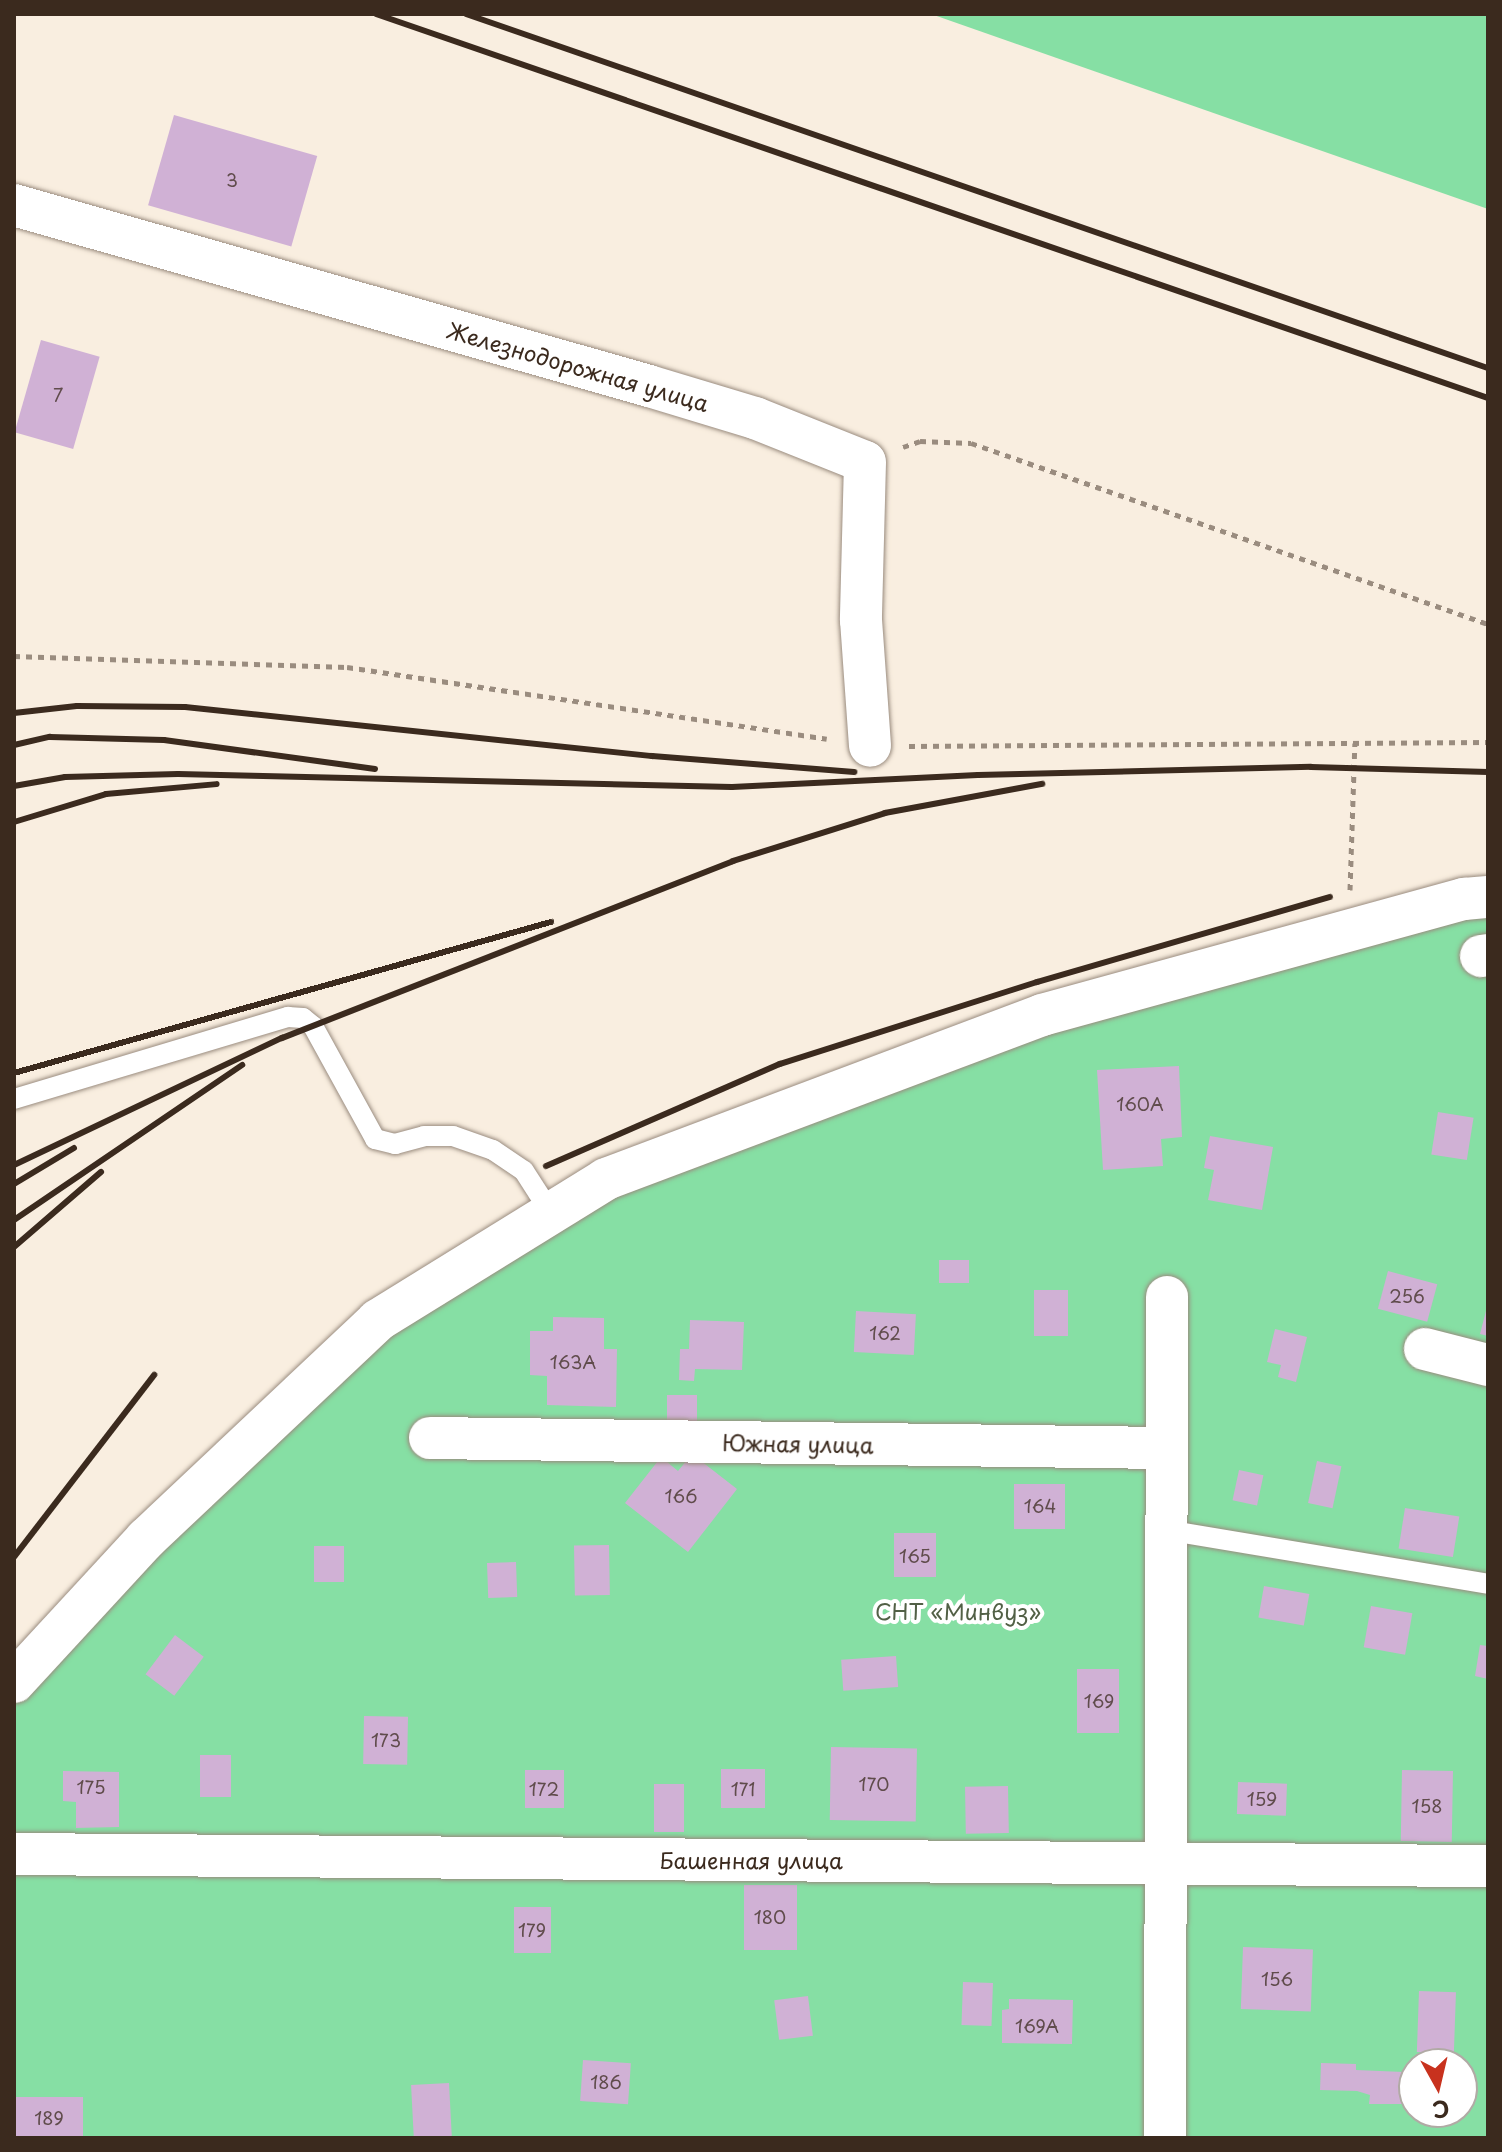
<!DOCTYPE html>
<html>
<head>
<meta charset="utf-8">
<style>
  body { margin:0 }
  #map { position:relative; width:1502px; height:2152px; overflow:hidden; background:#f9eee0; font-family:"Playpen Sans",sans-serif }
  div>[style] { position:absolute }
  .green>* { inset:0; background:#86dfa4 }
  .building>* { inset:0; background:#d0b1d5; transform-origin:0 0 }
  .path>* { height:5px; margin-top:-2.5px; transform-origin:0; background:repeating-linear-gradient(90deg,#9a8c7f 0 6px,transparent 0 12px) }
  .roads { filter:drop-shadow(0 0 2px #9a8c7f) drop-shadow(0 0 2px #9a8c7f) }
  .service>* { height:20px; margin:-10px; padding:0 10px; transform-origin:10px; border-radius:10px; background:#fff }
  .minor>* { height:42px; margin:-21px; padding:0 21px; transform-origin:21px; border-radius:21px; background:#fff }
  .rail>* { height:6px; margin:-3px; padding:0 3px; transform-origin:3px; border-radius:3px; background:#3b2a1e }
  span { translate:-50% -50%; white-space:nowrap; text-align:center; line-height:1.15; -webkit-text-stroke:8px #fff; paint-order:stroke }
  .number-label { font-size:18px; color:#604c4c }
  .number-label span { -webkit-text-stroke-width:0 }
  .street-label { font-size:22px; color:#3b2a1e }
  .park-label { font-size:22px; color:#526046 }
  .frame { position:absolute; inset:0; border:16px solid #3b2a1e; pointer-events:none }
  .north { position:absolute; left:1398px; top:2048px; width:80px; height:80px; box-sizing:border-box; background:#fff; border:2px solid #b1aaa5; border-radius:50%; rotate:172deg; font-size:22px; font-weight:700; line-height:32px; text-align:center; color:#3b2a1e }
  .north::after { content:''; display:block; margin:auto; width:28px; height:36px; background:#c8321e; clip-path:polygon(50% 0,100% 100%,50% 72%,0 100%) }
</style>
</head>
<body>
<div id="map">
  <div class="green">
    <div style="clip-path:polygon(931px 14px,1488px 14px,1488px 209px)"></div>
    <div style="clip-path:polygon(evenodd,1488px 897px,1488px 2138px,14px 2138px,14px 1682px,378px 1320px,606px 1179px,1042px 1015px,1488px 897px,1414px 2064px,1462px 2064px,1462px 2112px,1414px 2112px,1414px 2064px)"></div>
  </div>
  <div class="building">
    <div style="left:174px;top:115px;width:149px;height:94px;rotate:16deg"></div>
    <div style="left:41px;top:340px;width:61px;height:96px;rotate:16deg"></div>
    <div style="clip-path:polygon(1179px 1066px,1182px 1137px,1161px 1139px,1163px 1166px,1103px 1170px,1097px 1070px)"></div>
    <div style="left:1438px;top:1112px;width:36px;height:43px;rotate:9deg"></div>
    <div style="clip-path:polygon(1210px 1136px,1273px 1147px,1262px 1210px,1208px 1200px,1214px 1170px,1204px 1168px)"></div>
    <div style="left:939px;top:1260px;width:30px;height:23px"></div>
    <div style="left:1388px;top:1271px;width:51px;height:39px;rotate:15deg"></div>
    <div style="left:1034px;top:1290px;width:34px;height:46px"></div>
    <div style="clip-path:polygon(1487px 1307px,1488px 1307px,1488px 1336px,1480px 1334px)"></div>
    <div style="left:856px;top:1311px;width:60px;height:41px;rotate:3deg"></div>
    <div style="clip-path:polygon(553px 1317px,604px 1318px,604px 1349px,617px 1349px,616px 1407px,547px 1405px,547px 1376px,530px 1375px,530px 1331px,553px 1331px)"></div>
    <div style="clip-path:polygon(690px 1320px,744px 1322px,742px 1370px,695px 1369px,694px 1381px,679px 1380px,680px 1349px,689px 1349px)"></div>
    <div style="clip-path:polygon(1275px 1329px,1307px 1337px,1296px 1382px,1278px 1377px,1281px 1365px,1267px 1362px)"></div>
    <div style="left:667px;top:1395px;width:30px;height:36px"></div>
    <div style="clip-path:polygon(692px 1454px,737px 1489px,688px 1552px,625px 1503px,661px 1457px,678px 1471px)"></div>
    <div style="left:1317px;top:1461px;width:25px;height:43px;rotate:12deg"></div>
    <div style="left:1239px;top:1470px;width:25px;height:31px;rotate:12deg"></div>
    <div style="left:1014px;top:1484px;width:51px;height:45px"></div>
    <div style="left:1405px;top:1508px;width:55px;height:41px;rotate:9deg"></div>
    <div style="left:936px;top:1533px;width:44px;height:42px;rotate:90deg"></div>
    <div style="left:609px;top:1545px;width:50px;height:35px;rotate:89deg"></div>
    <div style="left:314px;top:1546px;width:30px;height:36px"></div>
    <div style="left:516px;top:1562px;width:35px;height:29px;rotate:88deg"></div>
    <div style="left:1264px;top:1586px;width:46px;height:32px;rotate:10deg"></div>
    <div style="left:1371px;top:1606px;width:42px;height:42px;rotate:10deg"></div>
    <div style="left:175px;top:1635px;width:36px;height:49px;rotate:37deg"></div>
    <div style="clip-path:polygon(1480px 1645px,1488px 1646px,1488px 1679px,1475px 1676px)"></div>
    <div style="left:896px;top:1656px;width:31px;height:55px;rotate:86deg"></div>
    <div style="left:1077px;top:1669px;width:42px;height:64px"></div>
    <div style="left:364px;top:1716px;width:44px;height:48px;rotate:1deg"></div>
    <div style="left:831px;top:1747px;width:86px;height:73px;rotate:1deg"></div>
    <div style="left:200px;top:1755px;width:31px;height:42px"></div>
    <div style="left:721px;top:1769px;width:44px;height:39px"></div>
    <div style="left:525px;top:1770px;width:39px;height:38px"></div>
    <div style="left:1402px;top:1770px;width:51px;height:71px;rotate:1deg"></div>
    <div style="clip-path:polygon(63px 1771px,119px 1772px,119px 1827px,76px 1828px,76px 1802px,63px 1801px)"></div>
    <div style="left:1238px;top:1782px;width:49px;height:32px;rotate:2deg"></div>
    <div style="left:654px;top:1784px;width:30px;height:48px"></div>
    <div style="left:1008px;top:1786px;width:47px;height:43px;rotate:89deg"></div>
    <div style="left:744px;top:1885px;width:53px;height:65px"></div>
    <div style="left:514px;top:1907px;width:37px;height:46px"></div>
    <div style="left:1243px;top:1947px;width:70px;height:62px;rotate:2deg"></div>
    <div style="left:963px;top:1982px;width:30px;height:43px;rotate:2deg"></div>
    <div style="left:1419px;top:1991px;width:37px;height:61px;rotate:2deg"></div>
    <div style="left:808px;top:1996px;width:40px;height:34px;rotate:83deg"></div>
    <div style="clip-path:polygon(1009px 1999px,1073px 2000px,1072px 2044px,1002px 2043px,1002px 2010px,1009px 2009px)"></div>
    <div style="left:583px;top:2060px;width:48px;height:41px;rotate:4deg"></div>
    <div style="clip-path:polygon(1321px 2063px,1356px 2064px,1356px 2070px,1404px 2072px,1402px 2104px,1369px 2104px,1370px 2095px,1357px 2091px,1320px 2090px)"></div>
    <div style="left:449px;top:2083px;width:55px;height:38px;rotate:87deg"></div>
    <div style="left:14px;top:2097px;width:69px;height:41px"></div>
  </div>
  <div class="path">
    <div style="left:903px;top:447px;width:18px;rotate:-19deg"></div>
    <div style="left:920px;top:441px;width:51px;rotate:2.2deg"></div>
    <div style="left:971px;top:443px;width:548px;rotate:19.29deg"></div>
    <div style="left:14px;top:656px;width:333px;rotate:1.9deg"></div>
    <div style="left:347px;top:667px;width:485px;rotate:8.5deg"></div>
    <div style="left:909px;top:746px;width:579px;rotate:-0.4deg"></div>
    <div style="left:1350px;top:890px;width:147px;rotate:-88.1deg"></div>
  </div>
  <div class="roads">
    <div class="service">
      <div style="left:14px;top:1099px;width:286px;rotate:-16.7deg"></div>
      <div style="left:288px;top:1017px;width:15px;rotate:4deg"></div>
      <div style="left:303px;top:1018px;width:13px;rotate:39deg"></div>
      <div style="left:313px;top:1026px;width:129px;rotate:61.2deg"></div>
      <div style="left:375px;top:1139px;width:21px;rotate:14deg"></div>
      <div style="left:395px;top:1144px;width:30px;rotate:-15deg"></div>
      <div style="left:424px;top:1136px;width:29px"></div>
      <div style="left:453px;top:1136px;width:42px;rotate:19.3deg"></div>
      <div style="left:493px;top:1150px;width:37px;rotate:34deg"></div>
      <div style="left:524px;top:1171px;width:50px;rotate:57.3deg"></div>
      <div style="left:1166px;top:1530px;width:326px;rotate:9.5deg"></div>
    </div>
    <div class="minor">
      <div style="left:14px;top:205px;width:660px;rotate:15.91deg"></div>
      <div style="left:649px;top:386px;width:111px;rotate:16.8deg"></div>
      <div style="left:755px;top:418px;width:118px;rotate:21.8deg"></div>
      <div style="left:865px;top:462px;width:158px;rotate:91.5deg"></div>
      <div style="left:861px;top:620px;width:126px;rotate:85.9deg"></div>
      <div style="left:1481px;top:956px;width:7px;rotate:-8deg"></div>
      <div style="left:1425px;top:1349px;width:65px;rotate:14.3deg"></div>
      <div style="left:430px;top:1438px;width:737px;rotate:0.78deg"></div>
      <div style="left:14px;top:1682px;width:195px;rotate:-47.3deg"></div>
      <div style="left:146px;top:1539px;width:319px;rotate:-43.3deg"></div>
      <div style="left:378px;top:1320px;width:268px;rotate:-31.7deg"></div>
      <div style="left:606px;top:1179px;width:466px;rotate:-20.6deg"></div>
      <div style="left:1042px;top:1015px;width:438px;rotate:-15.4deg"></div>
      <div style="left:1464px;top:899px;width:24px;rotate:-5deg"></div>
      <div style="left:14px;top:1854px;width:1474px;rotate:0.47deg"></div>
      <div style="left:1165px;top:2138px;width:841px;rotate:-89.86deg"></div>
    </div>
  </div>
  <div class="rail">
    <div style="left:376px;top:14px;width:1176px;rotate:19.05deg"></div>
    <div style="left:466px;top:14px;width:1082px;rotate:19.11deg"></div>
    <div style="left:14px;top:713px;width:63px;rotate:-6.3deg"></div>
    <div style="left:77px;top:706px;width:108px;rotate:0.5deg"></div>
    <div style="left:185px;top:707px;width:470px;rotate:6deg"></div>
    <div style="left:652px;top:756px;width:203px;rotate:4.5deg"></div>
    <div style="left:14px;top:745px;width:37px;rotate:-13deg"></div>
    <div style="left:50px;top:737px;width:114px;rotate:1.5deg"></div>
    <div style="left:164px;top:740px;width:213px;rotate:7.8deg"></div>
    <div style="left:14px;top:786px;width:52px;rotate:-10deg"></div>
    <div style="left:65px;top:777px;width:113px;rotate:-1.5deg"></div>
    <div style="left:178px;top:774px;width:554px;rotate:1.34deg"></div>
    <div style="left:732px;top:787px;width:246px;rotate:-2.8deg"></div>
    <div style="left:978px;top:775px;width:333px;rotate:-1.4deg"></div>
    <div style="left:1311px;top:767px;width:177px;rotate:1.6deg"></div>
    <div style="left:14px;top:822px;width:96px;rotate:-16.9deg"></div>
    <div style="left:106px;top:794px;width:111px;rotate:-5.1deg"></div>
    <div style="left:14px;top:1073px;width:558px;rotate:-15.71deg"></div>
    <div style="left:14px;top:1165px;width:297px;rotate:-25.4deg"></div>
    <div style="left:282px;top:1038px;width:484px;rotate:-21.4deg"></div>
    <div style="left:733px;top:861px;width:159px;rotate:-17.5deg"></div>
    <div style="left:885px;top:813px;width:160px;rotate:-10.5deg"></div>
    <div style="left:546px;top:1166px;width:255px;rotate:-23.6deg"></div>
    <div style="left:780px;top:1064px;width:270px;rotate:-17.7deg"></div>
    <div style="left:1037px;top:982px;width:305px;rotate:-16.2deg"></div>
    <div style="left:14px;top:1184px;width:70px;rotate:-31deg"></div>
    <div style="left:14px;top:1220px;width:276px;rotate:-34.2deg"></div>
    <div style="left:14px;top:1247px;width:115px;rotate:-40.8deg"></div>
    <div style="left:14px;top:1557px;width:230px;rotate:-52.4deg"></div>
  </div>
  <div class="number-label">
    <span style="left:232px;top:180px">3</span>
    <span style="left:58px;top:395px">7</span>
    <span style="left:1140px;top:1104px">160А</span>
    <span style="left:1407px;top:1296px">256</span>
    <span style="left:885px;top:1333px">162</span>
    <span style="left:573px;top:1362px">163А</span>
    <span style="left:681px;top:1496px">166</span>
    <span style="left:1040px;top:1506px">164</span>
    <span style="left:915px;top:1556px">165</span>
    <span style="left:1099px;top:1701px">169</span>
    <span style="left:386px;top:1740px">173</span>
    <span style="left:874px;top:1784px">170</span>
    <span style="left:91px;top:1787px">175</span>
    <span style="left:544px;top:1789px">172</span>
    <span style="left:743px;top:1789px">171</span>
    <span style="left:1262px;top:1799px">159</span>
    <span style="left:1427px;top:1806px">158</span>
    <span style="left:770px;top:1917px">180</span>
    <span style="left:532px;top:1930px">179</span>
    <span style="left:1277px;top:1979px">156</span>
    <span style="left:1037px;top:2026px">169А</span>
    <span style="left:606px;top:2082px">186</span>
    <span style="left:49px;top:2118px">189</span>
  </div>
  <div class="street-label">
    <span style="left:578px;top:366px;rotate:16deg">Железнодорожная улица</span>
    <span style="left:798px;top:1443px;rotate:1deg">Южная улица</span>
    <span style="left:751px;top:1860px">Башенная улица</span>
  </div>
  <div class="park-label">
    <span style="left:958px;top:1611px">СНТ «Минвуз»</span>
  </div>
  <div class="frame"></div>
  <div class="north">С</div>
</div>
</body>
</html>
